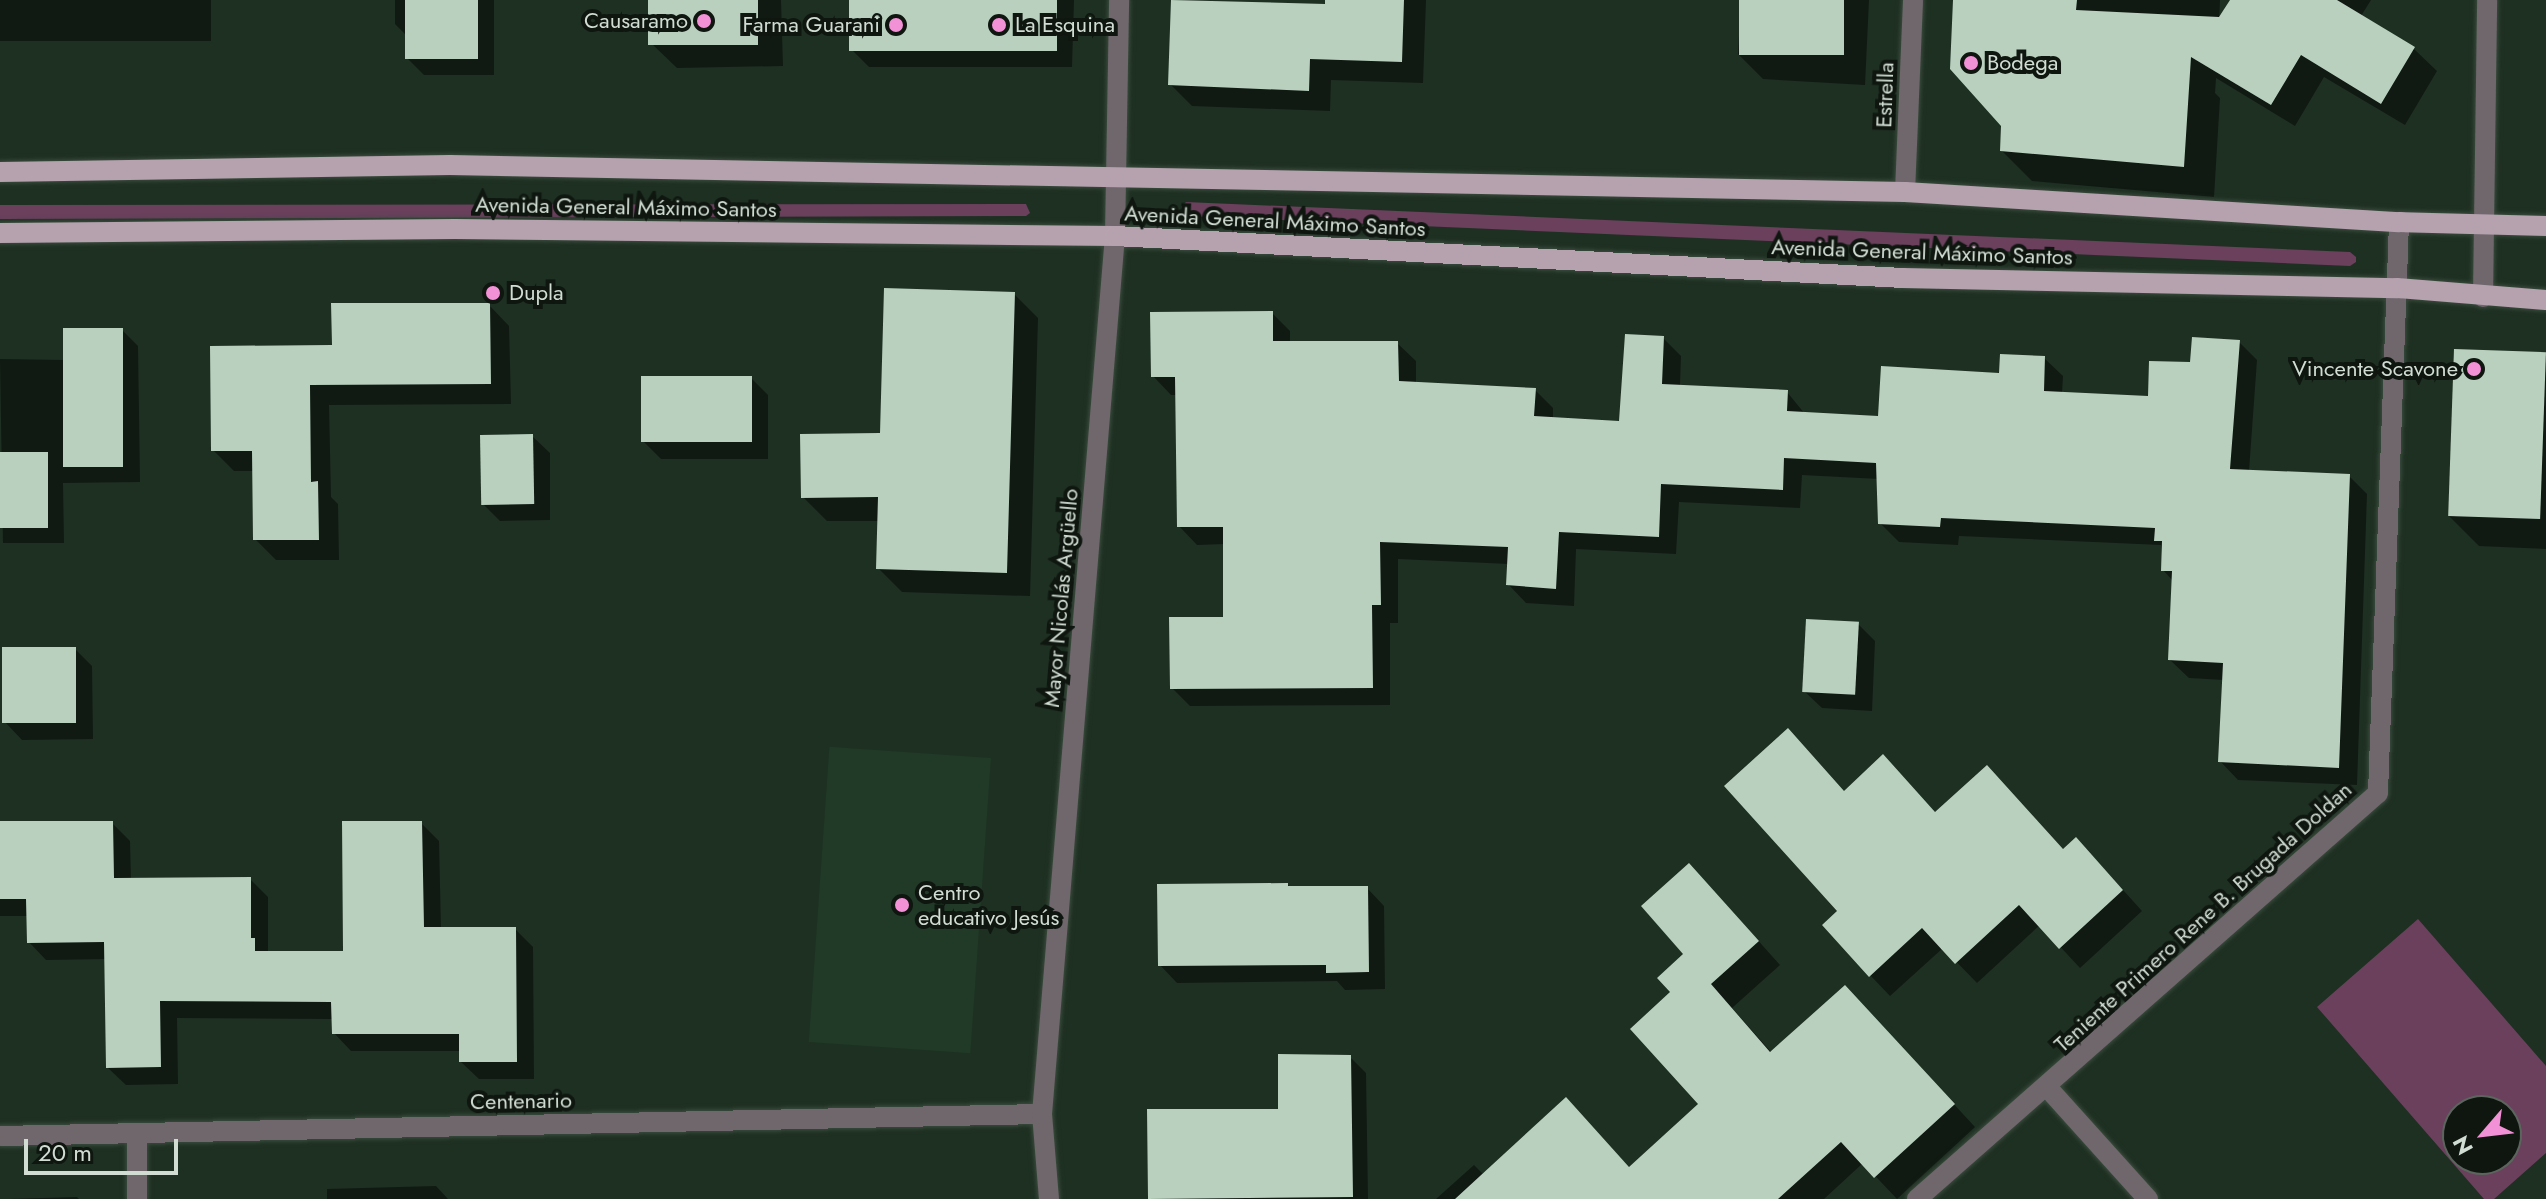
<!DOCTYPE html>
<html>
<head>
<meta charset="utf-8">
<style>
  body { margin:0 }
  #map { position:relative; width:2546px; height:1199px; overflow:hidden; background:#1e3022; font-family:Jost,sans-serif }
  div>[style] { position:absolute }
  .built>* { inset:0; background:#213927; transform-origin:0 0 }
  .green>* { inset:0; background:#6a405d }
  .shadow>* { inset:0; background:#0007; transform-origin:0 0 }
  .building>* { inset:0; background:#b9d0be; transform-origin:0 0 }
  .roads { filter:drop-shadow(0 0 2px #3b4c3e) drop-shadow(0 0 2px #3b4c3e) }
  .minor>* { height:20px; margin:-10px; padding:0 10px; transform-origin:10px; border-radius:10px; background:#70676d }
  .major>* { height:20px; margin:-10px; padding:0 10px; transform-origin:10px; border-radius:10px; background:#b6a2af }
  .dots>* { width:22px; height:22px; translate:-50% -50%; box-sizing:border-box; border:4px solid #0e160f; border-radius:50% }
  span { translate:-50% -50%; white-space:nowrap; text-align:center; line-height:1.15; -webkit-text-stroke:8px #0e160f; paint-order:stroke }
  .poi-label { font-size:22px; color:#d1dcd3 }
  .right { translate:-100% -50%; text-align:right }
  .left { translate:0 -50%; text-align:left }
  .street-label { font-size:22px; color:#d1dcd3 }
  .north { position:absolute; left:2442px; top:1095px; width:80px; height:80px; box-sizing:border-box; background:#0e160f; border:2px solid #5c655d; border-radius:50%; rotate:242deg; font-size:22px; font-weight:700; line-height:32px; text-align:center; color:#d1dcd3 }
  .north::after { content:''; display:block; margin:auto; width:28px; height:36px; background:#f391d6; clip-path:polygon(50% 0,100% 100%,50% 72%,0 100%) }
  .scale { position:absolute; left:24px; top:1139px; width:154px; height:36px; box-sizing:border-box; border:4px solid #d1dcd3; border-top:0; padding-left:10px; font-size:24px; line-height:28px; white-space:nowrap; color:#d1dcd3; -webkit-text-stroke:6px #0e160f; paint-order:stroke }
</style>
</head>
<body>
<div id="map">
  <div class="built">
    <div style="left:991px;top:758px;width:296px;height:162px;rotate:94deg"></div>
  </div>
  <div class="green">
    <div style="clip-path:polygon(1186px 202px,2350px 252px,2356px 257px,2356px 262px,2350px 266px,1186px 216px,1181px 207px)"></div>
    <div style="clip-path:polygon(1026px 204px,1030px 213px,1026px 216px,0 219px,0 205px)"></div>
    <div style="clip-path:polygon(evenodd,2418px 919px,2546px 1066px,2546px 1153px,2494px 1199px,2484px 1199px,2317px 1007px,2418px 919px,2458px 1111px,2506px 1111px,2506px 1159px,2458px 1159px,2458px 1111px)"></div>
  </div>
  <div class="shadow">
    <div style="left:0;top:0;width:211px;height:41px"></div>
    <div style="clip-path:polygon(395px 0,494px 0,494px 75px,424px 75px,407px 58px,407px 36px,395px 24px)"></div>
    <div style="clip-path:polygon(650px 0,781px 0,783px 66px,677px 68px,652px 44px)"></div>
    <div style="clip-path:polygon(851px 0,1074px 0,1072px 67px,869px 67px,852px 50px)"></div>
    <div style="clip-path:polygon(1327px 0,1426px 0,1423px 83px,1331px 80px,1330px 111px,1192px 106px,1170px 84px,1326px 6px)"></div>
    <div style="clip-path:polygon(1741px 0,1869px 0,1865px 85px,1763px 79px,1738px 54px)"></div>
    <div style="clip-path:polygon(1955px 0,2220px 0,2219px 22px,2232px 0,2371px 0,2361px 16px,2414px 49px,2437px 71px,2405px 125px,2324px 77px,2295px 126px,2216px 78px,2215px 93px,2220px 98px,2214px 197px,2032px 181px,2002px 151px,2003px 125px)"></div>
    <div style="clip-path:polygon(1014px 294px,1038px 318px,1030px 596px,902px 592px,878px 568px,879px 521px,827px 521px,803px 497px,881px 435px)"></div>
    <div style="clip-path:polygon(489px 305px,509px 326px,511px 404px,329px 405px,331px 497px,338px 504px,339px 560px,276px 560px,255px 539px,254px 471px,234px 471px,213px 450px,334px 347px)"></div>
    <div style="clip-path:polygon(1272px 313px,1290px 331px,1290px 343px,1397px 343px,1416px 361px,1416px 384px,1535px 390px,1553px 408px,1553px 419px,1621px 423px,1663px 338px,1681px 356px,1680px 386px,1787px 392px,1805px 414px,1880px 418px,2044px 358px,2063px 376px,2062px 394px,2150px 398px,2192px 364px,2239px 342px,2257px 360px,2249px 471px,2349px 476px,2367px 494px,2357px 785px,2238px 780px,2220px 761px,2224px 680px,2189px 678px,2170px 660px,2173px 581px,2163px 570px,2161px 545px,1959px 536px,1958px 545px,1899px 542px,1880px 523px,1879px 479px,1802px 475px,1800px 508px,1679px 502px,1676px 554px,1576px 549px,1574px 606px,1526px 603px,1508px 584px,1509px 564px,1398px 559px,1398px 623px,1390px 623px,1390px 705px,1190px 706px,1172px 688px,1225px 619px,1225px 544px,1197px 545px,1179px 526px,1177px 395px,1171px 395px,1153px 376px)"></div>
    <div style="clip-path:polygon(122px 330px,138px 346px,140px 482px,63px 483px,64px 543px,3px 543px,0 359px,65px 360px)"></div>
    <div style="clip-path:polygon(2546px 355px,2546px 549px,2479px 546px,2448px 515px)"></div>
    <div style="clip-path:polygon(751px 378px,768px 395px,768px 459px,661px 459px,644px 442px)"></div>
    <div style="clip-path:polygon(532px 436px,550px 453px,550px 520px,500px 521px,483px 504px)"></div>
    <div style="clip-path:polygon(1858px 624px,1875px 641px,1872px 711px,1822px 708px,1804px 691px)"></div>
    <div style="clip-path:polygon(75px 649px,92px 666px,93px 739px,22px 740px,5px 722px)"></div>
    <div style="clip-path:polygon(1845px 792px,1936px 814px,2096px 860px,2142px 911px,2080px 968px,2040px 925px,1977px 983px,1943px 948px,1890px 996px,1870px 975px,1840px 911px)"></div>
    <div style="clip-path:polygon(0 823px,112px 823px,130px 841px,131px 880px,250px 879px,268px 897px,268px 953px,345px 953px,421px 823px,439px 841px,441px 929px,515px 929px,533px 947px,534px 1079px,479px 1079px,461px 1062px,461px 1051px,351px 1051px,334px 1033px,333px 1019px,177px 1018px,178px 1084px,126px 1085px,108px 1068px,107px 959px,46px 960px,29px 942px,28px 916px,0 916px)"></div>
    <div style="clip-path:polygon(1288px 885px,1291px 888px,1367px 888px,1384px 906px,1385px 989px,1345px 990px,1337px 981px,1177px 983px,1160px 965px)"></div>
    <div style="clip-path:polygon(1711px 888px,1780px 965px,1732px 1008px,1772px 1053px,1867px 1010px,1975px 1127px,1897px 1199px,1863px 1163px,1824px 1199px,1436px 1199px,1474px 1165px,1484px 1175px,1566px 1100px,1630px 1168px,1701px 1104px,1673px 993px)"></div>
    <div style="clip-path:polygon(1350px 1057px,1366px 1073px,1368px 1199px,1150px 1199px,1149px 1111px,1280px 1111px)"></div>
    <div style="clip-path:polygon(436px 1186px,448px 1199px,327px 1199px,327px 1189px)"></div>
    <div style="clip-path:polygon(77px 1197px,79px 1199px,8px 1199px)"></div>
  </div>
  <div class="building">
    <div style="left:405px;top:0;width:73px;height:59px"></div>
    <div style="left:648px;top:0;width:110px;height:45px"></div>
    <div style="left:849px;top:0;width:208px;height:51px"></div>
    <div style="clip-path:polygon(1171px 0,1325px 4px,1325px 0,1404px 0,1402px 62px,1310px 59px,1309px 91px,1168px 85px)"></div>
    <div style="left:1739px;top:0;width:105px;height:55px"></div>
    <div style="clip-path:polygon(1953px 0,2077px 0,2076px 10px,2219px 17px,2230px 0,2337px 0,2415px 47px,2381px 104px,2301px 55px,2271px 105px,2191px 57px,2184px 167px,2000px 151px,2001px 126px,1950px 69px)"></div>
    <div style="clip-path:polygon(884px 288px,1015px 292px,1007px 573px,876px 569px,878px 497px,801px 498px,800px 434px,880px 433px)"></div>
    <div style="clip-path:polygon(331px 303px,490px 303px,491px 384px,310px 385px,311px 482px,318px 481px,319px 540px,253px 540px,252px 451px,211px 451px,210px 346px,332px 345px)"></div>
    <div style="clip-path:polygon(1273px 311px,1273px 341px,1398px 341px,1399px 381px,1536px 388px,1534px 416px,1619px 421px,1625px 334px,1664px 336px,1662px 384px,1788px 390px,1787px 411px,1878px 416px,1881px 366px,1999px 373px,2000px 354px,2045px 356px,2044px 391px,2148px 396px,2149px 361px,2190px 362px,2192px 337px,2240px 340px,2230px 469px,2350px 474px,2339px 768px,2218px 762px,2223px 663px,2168px 660px,2172px 571px,2161px 571px,2162px 541px,2154px 541px,2155px 528px,1941px 518px,1940px 527px,1878px 524px,1876px 463px,1784px 458px,1783px 490px,1661px 484px,1659px 537px,1559px 532px,1556px 589px,1506px 585px,1508px 547px,1380px 542px,1381px 605px,1372px 605px,1373px 688px,1170px 689px,1169px 617px,1223px 617px,1223px 527px,1177px 527px,1175px 377px,1151px 377px,1150px 312px)"></div>
    <div style="left:63px;top:328px;width:60px;height:139px"></div>
    <div style="left:2454px;top:349px;width:92px;height:167px;rotate:2deg"></div>
    <div style="left:752px;top:376px;width:66px;height:111px;rotate:90deg"></div>
    <div style="left:533px;top:434px;width:70px;height:53px;rotate:89deg"></div>
    <div style="left:0;top:452px;width:48px;height:76px"></div>
    <div style="left:1806px;top:619px;width:53px;height:73px;rotate:3deg"></div>
    <div style="left:2px;top:647px;width:74px;height:76px"></div>
    <div style="clip-path:polygon(1788px 728px,1844px 791px,1883px 754px,1935px 812px,1987px 765px,2063px 849px,2076px 837px,2123px 890px,2059px 949px,2019px 905px,1955px 964px,1922px 928px,1869px 977px,1822px 925px,1837px 911px,1724px 786px)"></div>
    <div style="clip-path:polygon(0 821px,113px 821px,114px 878px,251px 877px,251px 938px,255px 938px,255px 951px,343px 951px,342px 821px,422px 821px,424px 927px,516px 927px,517px 1062px,459px 1062px,459px 1034px,332px 1034px,331px 1002px,160px 1001px,161px 1067px,106px 1068px,104px 942px,27px 943px,26px 899px,0 899px)"></div>
    <div style="clip-path:polygon(1689px 863px,1759px 941px,1711px 984px,1770px 1052px,1845px 985px,1955px 1104px,1874px 1178px,1841px 1142px,1778px 1199px,1455px 1199px,1566px 1097px,1629px 1167px,1698px 1104px,1630px 1029px,1670px 992px,1657px 978px,1683px 954px,1641px 906px)"></div>
    <div style="clip-path:polygon(1288px 883px,1288px 886px,1368px 886px,1369px 972px,1326px 973px,1326px 965px,1158px 966px,1157px 884px)"></div>
    <div style="clip-path:polygon(1278px 1054px,1351px 1055px,1353px 1197px,1148px 1199px,1147px 1109px,1278px 1109px)"></div>
  </div>
  <div class="roads">
    <div class="minor">
      <div style="left:1905px;top:192px;width:192px;rotate:-87.6deg"></div>
      <div style="left:2483px;top:297px;width:297px;rotate:-89.2deg"></div>
      <div style="left:2047px;top:1087px;width:151px;rotate:48deg"></div>
      <div style="left:0;top:1136px;width:1042px;rotate:-1.21deg"></div>
      <div style="left:137px;top:1199px;width:66px;rotate:-90deg"></div>
      <div style="left:1049px;top:1199px;width:85px;rotate:-94.7deg"></div>
      <div style="left:1042px;top:1114px;width:881px;rotate:-85.25deg"></div>
      <div style="left:1115px;top:236px;width:236px;rotate:-89deg"></div>
      <div style="left:1917px;top:1199px;width:614px;rotate:-41.37deg"></div>
      <div style="left:2378px;top:793px;width:571px;rotate:-87.89deg"></div>
    </div>
    <div class="major">
      <div style="left:0;top:172px;width:450px;rotate:-0.9deg"></div>
      <div style="left:450px;top:165px;width:1455px;rotate:1.06deg"></div>
      <div style="left:1905px;top:192px;width:495px;rotate:3.5deg"></div>
      <div style="left:2399px;top:222px;width:147px;rotate:1.6deg"></div>
      <div style="left:0;top:233px;width:455px;rotate:-0.5deg"></div>
      <div style="left:455px;top:229px;width:660px;rotate:0.61deg"></div>
      <div style="left:1115px;top:236px;width:788px;rotate:3.05deg"></div>
      <div style="left:1902px;top:278px;width:495px;rotate:1.2deg"></div>
      <div style="left:2397px;top:288px;width:149px;rotate:4.6deg"></div>
    </div>
  </div>
  <div class="dots">
    <div style="left:704px;top:21px;background:#f391d6"></div>
    <div style="left:896px;top:25px;background:#f391d6"></div>
    <div style="left:999px;top:25px;background:#f391d6"></div>
    <div style="left:1971px;top:63px;background:#f391d6"></div>
    <div style="left:493px;top:293px;background:#f391d6"></div>
    <div style="left:2474px;top:369px;background:#f391d6"></div>
    <div style="left:902px;top:905px;background:#f391d6"></div>
  </div>
  <div class="poi-label">
    <span class="right" style="left:688px;top:21px">Causaramo</span>
    <span class="right" style="left:880px;top:25px">Farma Guarani</span>
    <span class="left" style="left:1015px;top:25px">La Esquina</span>
    <span class="left" style="left:1987px;top:63px">Bodega</span>
    <span class="left" style="left:509px;top:293px">Dupla</span>
    <span class="right" style="left:2458px;top:369px">Vincente Scavone</span>
    <span class="left" style="left:918px;top:905px">Centro<br>educativo Jesús</span>
  </div>
  <div class="street-label">
    <span style="left:1885px;top:95px;rotate:-88deg">Estrella</span>
    <span style="left:626px;top:207px;rotate:1deg">Avenida General Máximo Santos</span>
    <span style="left:1275px;top:221px;rotate:3deg">Avenida General Máximo Santos</span>
    <span style="left:1922px;top:252px;rotate:2deg">Avenida General Máximo Santos</span>
    <span style="left:1061px;top:598px;rotate:-85deg">Mayor Nicolás Argüello</span>
    <span style="left:2203px;top:917px;rotate:-42deg">Teniente Primero Rene B. Brugada Doldan</span>
    <span style="left:521px;top:1101px;rotate:-1deg">Centenario</span>
  </div>
  <div class="north">N</div>
  <div class="scale">20 m</div>
</div>
</body>
</html>
